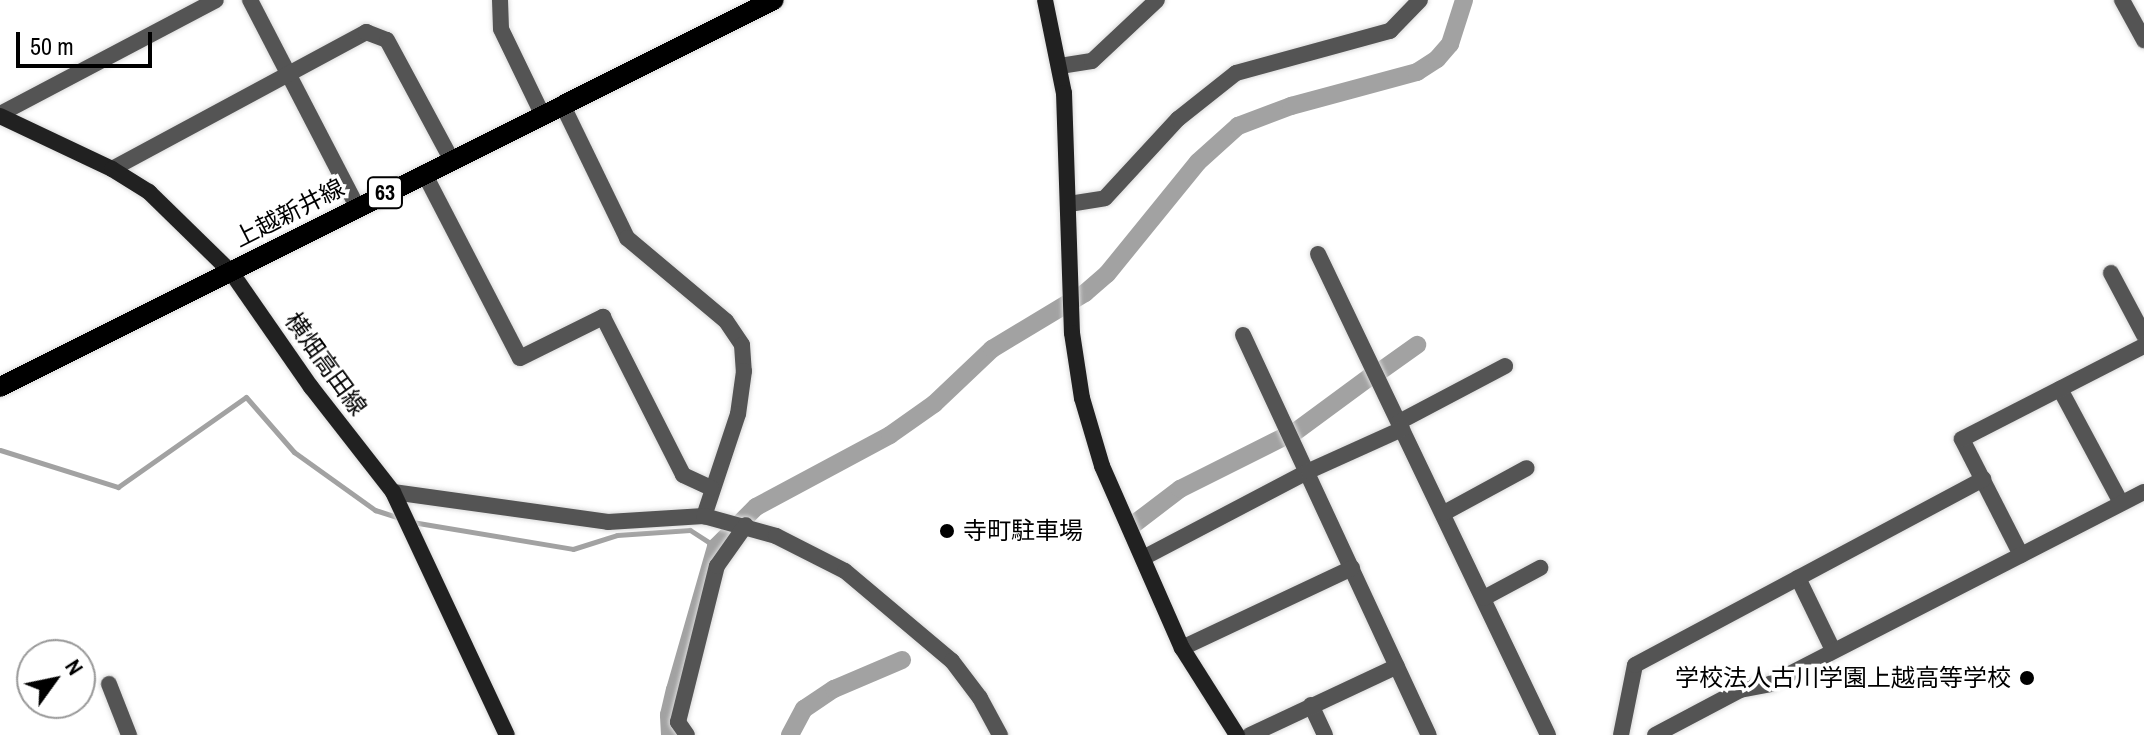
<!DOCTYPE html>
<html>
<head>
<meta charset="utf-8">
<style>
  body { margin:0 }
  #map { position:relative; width:2144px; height:735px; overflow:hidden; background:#fff; font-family:"Archivo Narrow","Noto Sans JP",sans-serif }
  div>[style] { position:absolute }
  .stream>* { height:5px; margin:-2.5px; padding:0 2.5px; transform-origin:2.5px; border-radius:2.5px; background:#a2a2a2 }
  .canal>* { height:18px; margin:-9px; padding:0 9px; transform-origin:9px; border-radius:9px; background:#a2a2a2 }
  .roads { filter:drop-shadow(0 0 2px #dbdbdb) drop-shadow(0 0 2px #dbdbdb) }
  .street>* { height:16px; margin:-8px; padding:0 8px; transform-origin:8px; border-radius:8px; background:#545454 }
  .secondary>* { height:16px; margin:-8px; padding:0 8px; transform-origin:8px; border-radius:8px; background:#212121 }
  .primary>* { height:20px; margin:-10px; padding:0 10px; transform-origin:10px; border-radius:10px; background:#000 }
  .dots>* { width:22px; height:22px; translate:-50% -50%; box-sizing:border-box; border:4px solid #fff; border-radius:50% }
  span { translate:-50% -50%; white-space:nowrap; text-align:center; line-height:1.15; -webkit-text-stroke:7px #fff; paint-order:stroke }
  .shield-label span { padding:2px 6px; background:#fff; border:2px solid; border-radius:6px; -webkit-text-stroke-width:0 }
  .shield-label { font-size:22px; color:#000; font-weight:700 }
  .street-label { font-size:24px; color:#000 }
  .poi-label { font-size:24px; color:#000 }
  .left { translate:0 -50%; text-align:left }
  .right { translate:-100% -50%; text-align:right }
  .north { position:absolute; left:16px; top:639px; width:80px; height:80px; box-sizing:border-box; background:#fff; border:2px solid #999; border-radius:50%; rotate:57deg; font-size:22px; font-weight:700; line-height:32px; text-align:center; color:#000 }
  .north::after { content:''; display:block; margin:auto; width:28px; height:36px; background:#000; clip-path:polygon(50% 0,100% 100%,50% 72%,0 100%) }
  .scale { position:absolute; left:16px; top:32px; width:136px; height:36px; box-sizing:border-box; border:4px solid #000; border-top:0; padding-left:10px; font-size:24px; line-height:28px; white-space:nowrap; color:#000; -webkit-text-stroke:6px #fff; paint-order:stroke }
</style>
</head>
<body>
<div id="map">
  <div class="stream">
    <div style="left:0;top:450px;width:124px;rotate:17.4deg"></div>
    <div style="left:118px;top:487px;width:156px;rotate:-35.1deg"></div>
    <div style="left:246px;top:397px;width:73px;rotate:48.9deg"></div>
    <div style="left:294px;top:452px;width:100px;rotate:35.6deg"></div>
    <div style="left:375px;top:510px;width:25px;rotate:18deg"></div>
    <div style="left:412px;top:522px;width:163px;rotate:9.5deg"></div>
    <div style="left:573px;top:549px;width:46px;rotate:-17.7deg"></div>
    <div style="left:617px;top:535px;width:73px;rotate:-3.9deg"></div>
    <div style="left:690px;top:530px;width:31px;rotate:33deg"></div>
  </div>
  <div class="canal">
    <div style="left:1379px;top:372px;width:47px;rotate:-35.4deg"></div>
    <div style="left:1295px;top:432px;width:94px;rotate:-36.4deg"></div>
    <div style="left:1134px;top:524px;width:58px;rotate:-37.3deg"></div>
    <div style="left:1180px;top:489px;width:116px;rotate:-26.6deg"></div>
    <div style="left:670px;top:735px;width:20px;rotate:-93deg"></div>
    <div style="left:669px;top:715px;width:26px;rotate:-77deg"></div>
    <div style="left:675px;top:690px;width:149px;rotate:-74deg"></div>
    <div style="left:716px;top:547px;width:57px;rotate:-45deg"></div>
    <div style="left:756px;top:507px;width:152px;rotate:-28.2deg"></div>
    <div style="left:890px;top:435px;width:54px;rotate:-35.2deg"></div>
    <div style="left:934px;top:404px;width:80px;rotate:-43.5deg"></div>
    <div style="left:992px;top:349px;width:109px;rotate:-31.1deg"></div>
    <div style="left:1085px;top:293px;width:29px;rotate:-41deg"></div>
    <div style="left:1107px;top:274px;width:144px;rotate:-50.9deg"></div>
    <div style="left:1198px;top:162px;width:54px;rotate:-42deg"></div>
    <div style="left:1238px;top:126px;width:57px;rotate:-20.7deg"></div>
    <div style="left:1291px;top:106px;width:131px;rotate:-15.1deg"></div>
    <div style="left:1417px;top:72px;width:24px;rotate:-33deg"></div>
    <div style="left:1437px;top:59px;width:20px;rotate:-49deg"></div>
    <div style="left:1450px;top:44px;width:46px;rotate:-72.3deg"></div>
    <div style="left:790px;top:735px;width:30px;rotate:-62deg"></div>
    <div style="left:804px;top:709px;width:36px;rotate:-34deg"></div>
    <div style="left:834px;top:689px;width:74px;rotate:-23.1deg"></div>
  </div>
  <div class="roads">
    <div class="street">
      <div style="left:250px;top:0;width:232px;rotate:62.6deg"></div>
      <div style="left:500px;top:0;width:29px;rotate:88deg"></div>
      <div style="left:501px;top:29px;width:94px;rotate:64.2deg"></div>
      <div style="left:2122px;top:0;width:46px;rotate:61.2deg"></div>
      <div style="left:1060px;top:66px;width:32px;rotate:-9deg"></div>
      <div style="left:1092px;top:61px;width:89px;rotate:-43.2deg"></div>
      <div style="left:562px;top:104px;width:149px;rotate:64.1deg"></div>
      <div style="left:627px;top:238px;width:129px;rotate:40deg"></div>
      <div style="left:726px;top:321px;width:29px;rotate:56deg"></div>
      <div style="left:742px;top:345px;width:26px;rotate:86deg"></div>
      <div style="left:744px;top:371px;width:43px;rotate:97.9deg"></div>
      <div style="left:738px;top:414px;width:108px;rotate:108.4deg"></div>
      <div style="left:0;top:114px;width:244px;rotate:-27.8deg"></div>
      <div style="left:112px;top:169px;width:289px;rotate:-28.3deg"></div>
      <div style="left:366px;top:32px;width:22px;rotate:21deg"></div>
      <div style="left:387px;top:40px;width:135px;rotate:61.7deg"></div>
      <div style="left:424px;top:173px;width:208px;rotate:62.6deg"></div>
      <div style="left:520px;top:358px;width:93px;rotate:-26.3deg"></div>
      <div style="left:603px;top:317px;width:177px;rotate:63.1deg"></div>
      <div style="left:683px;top:475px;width:31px;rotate:25deg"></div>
      <div style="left:1069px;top:204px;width:36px;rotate:-9deg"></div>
      <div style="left:1105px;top:198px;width:108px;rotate:-47.3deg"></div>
      <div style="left:1178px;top:119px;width:74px;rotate:-38.4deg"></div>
      <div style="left:1236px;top:73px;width:160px;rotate:-15.3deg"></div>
      <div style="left:1390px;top:31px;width:43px;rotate:-45.9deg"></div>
      <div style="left:1318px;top:254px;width:533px;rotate:64.44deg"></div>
      <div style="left:2111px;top:273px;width:70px;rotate:62deg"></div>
      <div style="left:1243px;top:335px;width:441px;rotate:65.1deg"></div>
      <div style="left:2060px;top:389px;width:129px;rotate:61.8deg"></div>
      <div style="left:1399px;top:422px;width:120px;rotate:-27.8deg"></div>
      <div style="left:393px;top:492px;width:217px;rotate:7.9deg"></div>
      <div style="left:608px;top:522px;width:96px;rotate:-3.6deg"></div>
      <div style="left:704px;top:516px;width:75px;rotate:15.5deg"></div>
      <div style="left:776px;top:536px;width:77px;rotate:26.9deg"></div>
      <div style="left:845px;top:571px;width:140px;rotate:40.1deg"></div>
      <div style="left:952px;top:661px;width:46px;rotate:52.9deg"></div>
      <div style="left:980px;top:698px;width:42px;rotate:61.6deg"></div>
      <div style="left:1444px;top:513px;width:94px;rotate:-28.5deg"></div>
      <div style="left:2021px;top:555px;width:130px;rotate:-117deg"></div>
      <div style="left:1962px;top:439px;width:204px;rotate:-27.1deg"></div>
      <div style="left:1143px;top:558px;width:187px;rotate:-27.7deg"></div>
      <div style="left:1309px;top:471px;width:102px;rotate:-24.3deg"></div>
      <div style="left:1798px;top:578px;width:80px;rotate:64.1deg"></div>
      <div style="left:1484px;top:598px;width:64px;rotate:-28.2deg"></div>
      <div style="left:1182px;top:648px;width:188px;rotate:-25.2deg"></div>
      <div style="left:109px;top:684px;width:55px;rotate:68.6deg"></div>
      <div style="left:1311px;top:705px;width:33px;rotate:65deg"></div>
      <div style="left:687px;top:735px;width:16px;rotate:-125deg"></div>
      <div style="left:678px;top:722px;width:161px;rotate:-76deg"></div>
      <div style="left:717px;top:566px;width:50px;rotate:-54.7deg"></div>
      <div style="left:1250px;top:735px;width:162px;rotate:-25.1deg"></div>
      <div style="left:1621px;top:735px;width:71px;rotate:-78.7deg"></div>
      <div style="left:1635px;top:665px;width:395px;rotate:-28.1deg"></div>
      <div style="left:1655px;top:735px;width:96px;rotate:-27.9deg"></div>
      <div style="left:1740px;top:690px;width:31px;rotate:-11deg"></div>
      <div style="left:1770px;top:684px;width:420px;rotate:-27.2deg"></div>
    </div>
    <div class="secondary">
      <div style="left:1045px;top:0;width:95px;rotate:78.5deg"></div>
      <div style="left:1064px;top:93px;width:240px;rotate:88.1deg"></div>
      <div style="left:1072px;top:333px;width:66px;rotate:81.3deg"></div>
      <div style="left:1082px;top:398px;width:71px;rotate:73.6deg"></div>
      <div style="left:1102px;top:466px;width:199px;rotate:66.3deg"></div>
      <div style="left:1182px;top:648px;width:103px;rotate:57.7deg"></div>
      <div style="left:0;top:116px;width:124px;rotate:25.3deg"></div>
      <div style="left:112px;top:169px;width:44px;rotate:31.9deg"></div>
      <div style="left:149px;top:192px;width:115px;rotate:44.3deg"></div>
      <div style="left:231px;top:272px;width:140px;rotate:55.2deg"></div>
      <div style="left:311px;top:387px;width:133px;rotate:52deg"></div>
      <div style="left:393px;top:492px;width:268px;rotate:64.9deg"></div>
    </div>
    <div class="primary">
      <div style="left:0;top:387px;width:865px;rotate:-26.57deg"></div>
    </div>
  </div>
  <div class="dots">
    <div style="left:947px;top:531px;background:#000"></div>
    <div style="left:2027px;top:678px;background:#000"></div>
  </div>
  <div class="shield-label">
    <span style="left:385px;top:193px">63</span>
  </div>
  <div class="street-label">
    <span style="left:289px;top:213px;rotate:-27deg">上越新井線</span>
    <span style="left:326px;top:364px;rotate:54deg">横畑高田線</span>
  </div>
  <div class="poi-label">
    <span class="left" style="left:963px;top:531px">寺町駐車場</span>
    <span class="right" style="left:2011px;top:678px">学校法人古川学園上越高等学校</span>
  </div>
  <div class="north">N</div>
  <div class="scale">50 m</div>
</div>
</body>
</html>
